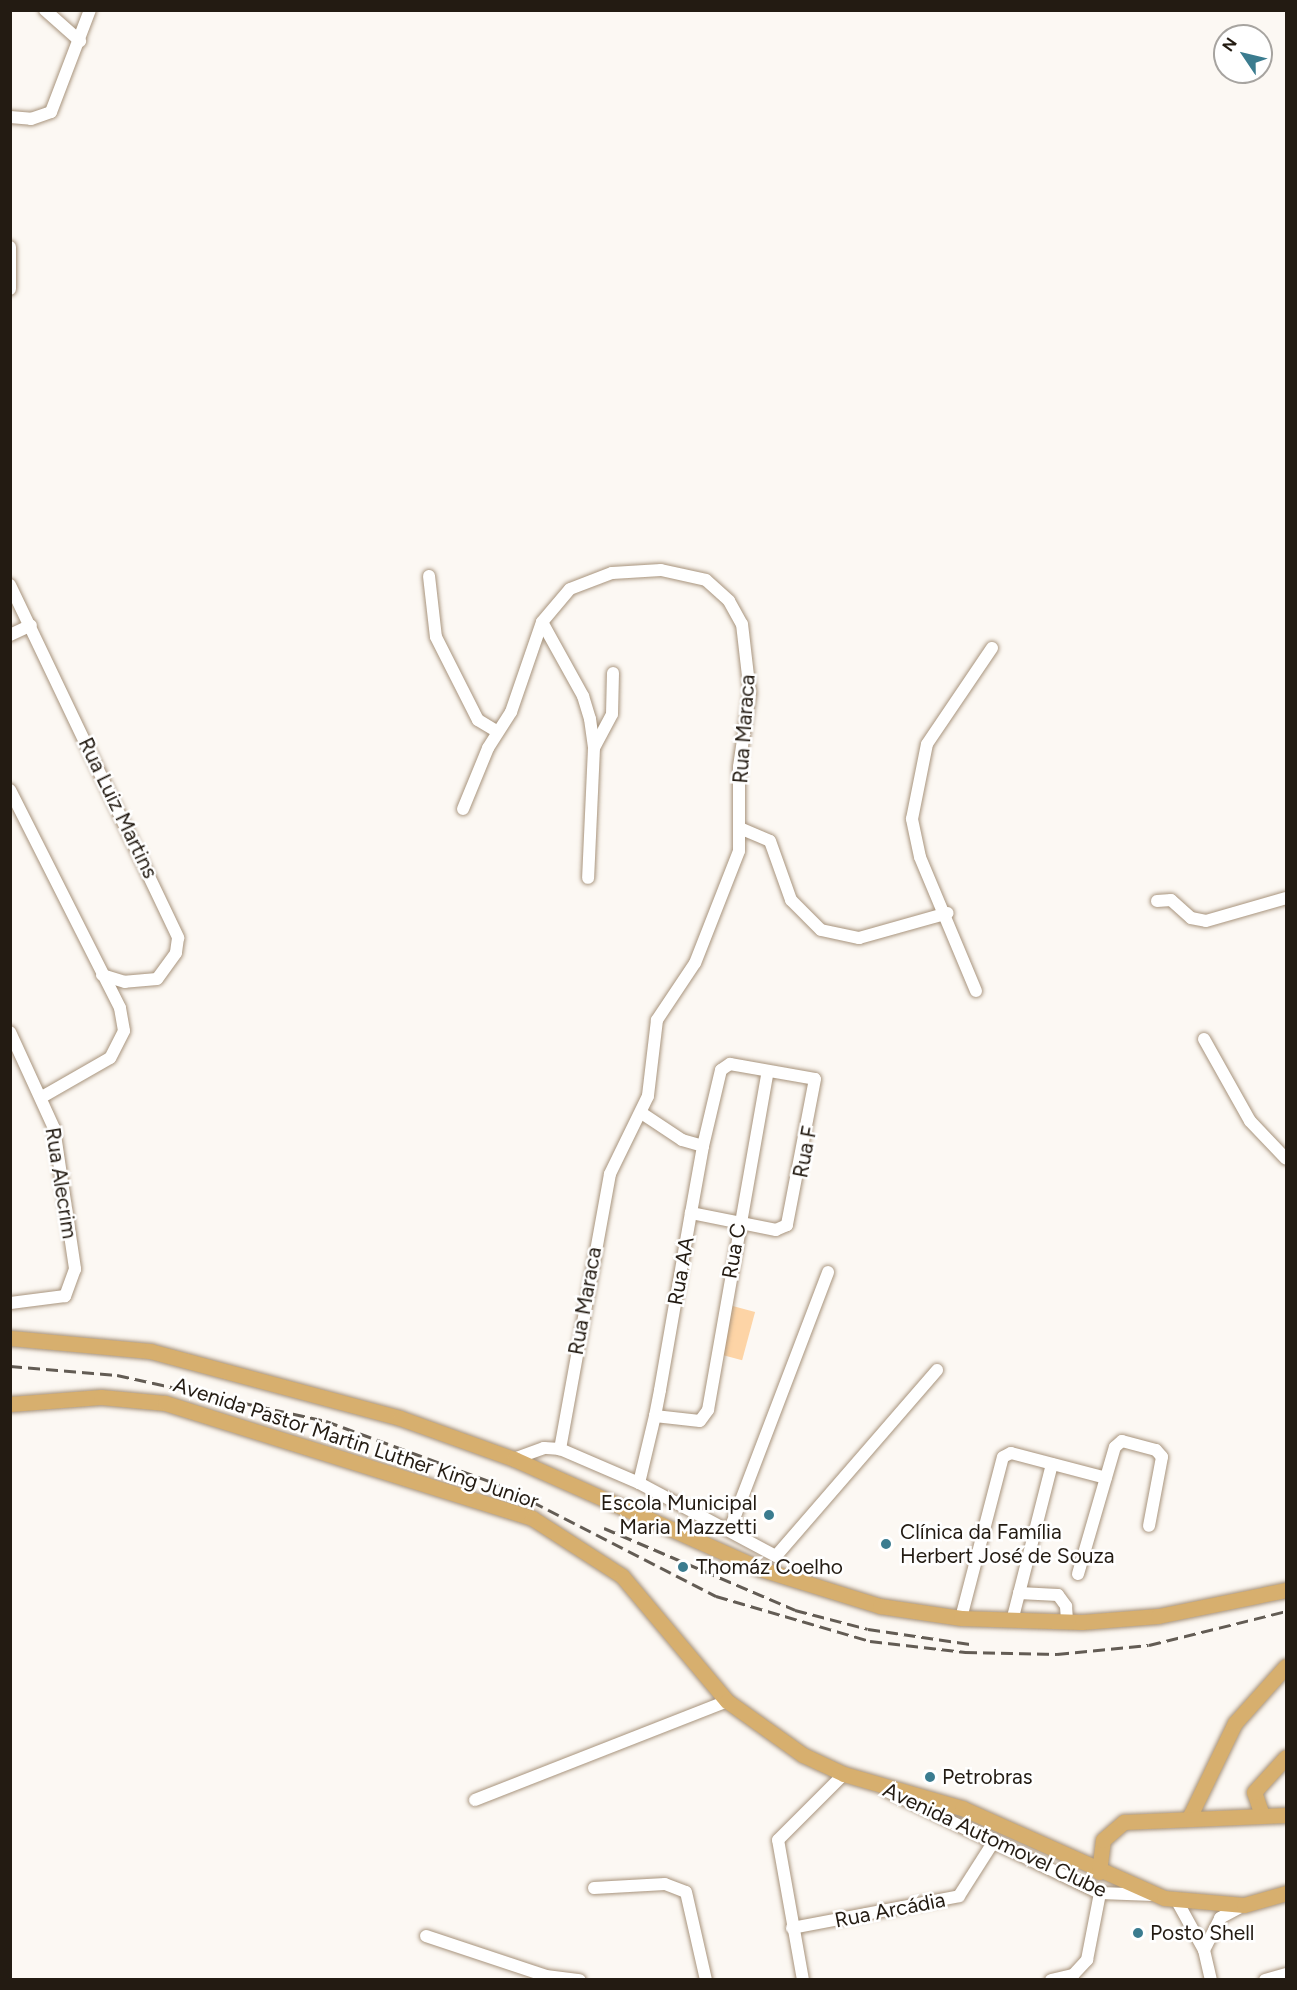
<!DOCTYPE html>
<html>
<head>
<meta charset="utf-8">
<style>
  body { margin:0 }
  #map { position:relative; width:1297px; height:1990px; overflow:hidden; background:#fcf8f3; font-family:Figtree,sans-serif }
  div>[style] { position:absolute }
  .green>* { inset:0; background:#fdd4a6; transform-origin:0 0 }
  .roads { filter:drop-shadow(0 0 2px #a8947d) drop-shadow(0 0 2px #a8947d) }
  .minor>* { height:12px; margin:-6px; padding:0 6px; transform-origin:6px; border-radius:6px; background:#fff }
  .major>* { height:15px; margin:-7.5px; padding:0 7.5px; transform-origin:7.5px; border-radius:7.5px; background:#d7af6e }
  .rail>* { height:3px; margin-top:-1.5px; transform-origin:0; background:repeating-linear-gradient(90deg,#635c54 0 12px,transparent 0 18px) }
  .dots>* { width:16px; height:16px; translate:-50% -50%; box-sizing:border-box; border:3px solid #fff; border-radius:50% }
  span { translate:-50% -50%; white-space:nowrap; text-align:center; line-height:1.15; -webkit-text-stroke:5px #fff; paint-order:stroke }
  .street-label { font-size:21px; color:#231b12 }
  .poi-label { font-size:21px; color:#231b12 }
  .right { translate:-100% -50%; text-align:right }
  .left { translate:0 -50%; text-align:left }
  .frame { position:absolute; inset:0; border:12px solid #231b12; pointer-events:none }
  .north { position:absolute; left:1213px; top:24px; width:60px; height:60px; box-sizing:border-box; background:#fff; border:2px solid #a7a4a0; border-radius:50%; rotate:305deg; font-size:16px; font-weight:700; line-height:24px; text-align:center; color:#231b12 }
  .north::after { content:''; display:block; margin:auto; width:21px; height:27px; background:#3b7c8f; clip-path:polygon(50% 0,100% 100%,50% 72%,0 100%) }
</style>
</head>
<body>
<div id="map">
  <div class="green">
    <div style="left:729px;top:1305px;width:27px;height:50px;rotate:15deg"></div>
  </div>
  <div class="roads">
    <div class="minor">
      <div style="left:45px;top:10px;width:47px;rotate:41.5deg"></div>
      <div style="left:10px;top:117px;width:21px;rotate:5deg"></div>
      <div style="left:31px;top:119px;width:21px;rotate:-19deg"></div>
      <div style="left:51px;top:112px;width:109px;rotate:-69.1deg"></div>
      <div style="left:10px;top:247px;width:42px;rotate:90deg"></div>
      <div style="left:429px;top:576px;width:61px;rotate:83.5deg"></div>
      <div style="left:436px;top:637px;width:93px;rotate:63.2deg"></div>
      <div style="left:478px;top:720px;width:23px;rotate:31deg"></div>
      <div style="left:10px;top:585px;width:391px;rotate:64.5deg"></div>
      <div style="left:178px;top:938px;width:15px;rotate:98deg"></div>
      <div style="left:176px;top:953px;width:32px;rotate:126deg"></div>
      <div style="left:157px;top:979px;width:32px;rotate:175deg"></div>
      <div style="left:125px;top:982px;width:24px;rotate:-163deg"></div>
      <div style="left:542px;top:622px;width:85px;rotate:61deg"></div>
      <div style="left:583px;top:696px;width:24px;rotate:73deg"></div>
      <div style="left:590px;top:719px;width:29px;rotate:82deg"></div>
      <div style="left:594px;top:748px;width:130px;rotate:92.6deg"></div>
      <div style="left:10px;top:635px;width:23px;rotate:-25deg"></div>
      <div style="left:594px;top:748px;width:38px;rotate:-62deg"></div>
      <div style="left:612px;top:714px;width:41px;rotate:-88.6deg"></div>
      <div style="left:10px;top:790px;width:244px;rotate:63.2deg"></div>
      <div style="left:120px;top:1008px;width:23px;rotate:80deg"></div>
      <div style="left:124px;top:1031px;width:30px;rotate:117deg"></div>
      <div style="left:110px;top:1058px;width:78px;rotate:150.2deg"></div>
      <div style="left:463px;top:809px;width:66px;rotate:-67.7deg"></div>
      <div style="left:488px;top:748px;width:43px;rotate:-57.4deg"></div>
      <div style="left:511px;top:712px;width:95px;rotate:-71deg"></div>
      <div style="left:542px;top:622px;width:43px;rotate:-49.7deg"></div>
      <div style="left:570px;top:589px;width:45px;rotate:-20.9deg"></div>
      <div style="left:612px;top:573px;width:49px;rotate:-3.5deg"></div>
      <div style="left:661px;top:570px;width:46px;rotate:12.5deg"></div>
      <div style="left:706px;top:580px;width:31px;rotate:42deg"></div>
      <div style="left:729px;top:601px;width:26px;rotate:61deg"></div>
      <div style="left:742px;top:624px;width:69px;rotate:83.4deg"></div>
      <div style="left:750px;top:693px;width:75px;rotate:98.5deg"></div>
      <div style="left:739px;top:767px;width:84px;rotate:90deg"></div>
      <div style="left:739px;top:851px;width:120px;rotate:111.4deg"></div>
      <div style="left:695px;top:963px;width:69px;rotate:123.7deg"></div>
      <div style="left:657px;top:1020px;width:77px;rotate:96.8deg"></div>
      <div style="left:648px;top:1096px;width:87px;rotate:116deg"></div>
      <div style="left:610px;top:1174px;width:280px;rotate:100.3deg"></div>
      <div style="left:560px;top:1449px;width:16px;rotate:-176deg"></div>
      <div style="left:544px;top:1448px;width:32px;rotate:160deg"></div>
      <div style="left:742px;top:829px;width:30px;rotate:23deg"></div>
      <div style="left:770px;top:841px;width:63px;rotate:70.4deg"></div>
      <div style="left:791px;top:900px;width:42px;rotate:45deg"></div>
      <div style="left:821px;top:930px;width:39px;rotate:12deg"></div>
      <div style="left:859px;top:938px;width:92px;rotate:-15.7deg"></div>
      <div style="left:1157px;top:901px;width:14px;rotate:-4deg"></div>
      <div style="left:1171px;top:900px;width:27px;rotate:42deg"></div>
      <div style="left:1191px;top:918px;width:15px;rotate:11deg"></div>
      <div style="left:1206px;top:921px;width:83px;rotate:-16deg"></div>
      <div style="left:976px;top:991px;width:145px;rotate:-112.7deg"></div>
      <div style="left:920px;top:857px;width:39px;rotate:-102deg"></div>
      <div style="left:912px;top:819px;width:76px;rotate:-78.7deg"></div>
      <div style="left:927px;top:744px;width:116px;rotate:-55.9deg"></div>
      <div style="left:10px;top:1032px;width:106px;rotate:65.4deg"></div>
      <div style="left:54px;top:1128px;width:143px;rotate:81.5deg"></div>
      <div style="left:75px;top:1269px;width:29px;rotate:110deg"></div>
      <div style="left:65px;top:1296px;width:55px;rotate:172.7deg"></div>
      <div style="left:1204px;top:1039px;width:94px;rotate:60.7deg"></div>
      <div style="left:1250px;top:1121px;width:52px;rotate:46.5deg"></div>
      <div style="left:643px;top:1114px;width:47px;rotate:33.7deg"></div>
      <div style="left:682px;top:1140px;width:22px;rotate:16deg"></div>
      <div style="left:655px;top:1416px;width:45px;rotate:6.3deg"></div>
      <div style="left:700px;top:1421px;width:14px;rotate:-54deg"></div>
      <div style="left:708px;top:1410px;width:344px;rotate:-80deg"></div>
      <div style="left:560px;top:1449px;width:86px;rotate:23.3deg"></div>
      <div style="left:639px;top:1483px;width:155px;rotate:28.1deg"></div>
      <div style="left:776px;top:1556px;width:246px;rotate:-49.1deg"></div>
      <div style="left:639px;top:1483px;width:69px;rotate:-76.6deg"></div>
      <div style="left:655px;top:1416px;width:26px;rotate:-79deg"></div>
      <div style="left:660px;top:1390px;width:180px;rotate:-80.1deg"></div>
      <div style="left:691px;top:1213px;width:68px;rotate:-79.8deg"></div>
      <div style="left:703px;top:1146px;width:78px;rotate:-76.7deg"></div>
      <div style="left:721px;top:1070px;width:11px;rotate:-34deg"></div>
      <div style="left:730px;top:1064px;width:86px;rotate:10deg"></div>
      <div style="left:815px;top:1079px;width:149px;rotate:100.9deg"></div>
      <div style="left:787px;top:1225px;width:12px;rotate:156deg"></div>
      <div style="left:776px;top:1230px;width:87px;rotate:-168.7deg"></div>
      <div style="left:730px;top:1529px;width:275px;rotate:-69.1deg"></div>
      <div style="left:1078px;top:1574px;width:132px;rotate:-73.8deg"></div>
      <div style="left:1115px;top:1447px;width:9px;rotate:-41deg"></div>
      <div style="left:1122px;top:1441px;width:35px;rotate:15deg"></div>
      <div style="left:1156px;top:1450px;width:9px;rotate:49deg"></div>
      <div style="left:1162px;top:1457px;width:70px;rotate:100.7deg"></div>
      <div style="left:1019px;top:1593px;width:39px;rotate:3deg"></div>
      <div style="left:1058px;top:1595px;width:14px;rotate:54deg"></div>
      <div style="left:1066px;top:1606px;width:16px;rotate:86deg"></div>
      <div style="left:961px;top:1618px;width:166px;rotate:-75.4deg"></div>
      <div style="left:1003px;top:1457px;width:9px;rotate:-27deg"></div>
      <div style="left:1011px;top:1453px;width:98px;rotate:14.7deg"></div>
      <div style="left:1012px;top:1621px;width:162px;rotate:-75.7deg"></div>
      <div style="left:887px;top:1791px;width:236px;rotate:25.6deg"></div>
      <div style="left:1100px;top:1893px;width:54px;rotate:2.1deg"></div>
      <div style="left:475px;top:1800px;width:271px;rotate:-21.4deg"></div>
      <div style="left:594px;top:1888px;width:71px;rotate:-3.2deg"></div>
      <div style="left:665px;top:1884px;width:22px;rotate:21deg"></div>
      <div style="left:686px;top:1892px;width:90px;rotate:77.2deg"></div>
      <div style="left:1177px;top:1901px;width:56px;rotate:61.1deg"></div>
      <div style="left:1204px;top:1950px;width:31px;rotate:77deg"></div>
      <div style="left:792px;top:1928px;width:170px;rotate:-10.8deg"></div>
      <div style="left:959px;top:1896px;width:65px;rotate:-57.5deg"></div>
      <div style="left:426px;top:1936px;width:126px;rotate:18.4deg"></div>
      <div style="left:546px;top:1976px;width:34px;rotate:7deg"></div>
      <div style="left:1204px;top:1950px;width:36px;rotate:-63deg"></div>
      <div style="left:1220px;top:1918px;width:27px;rotate:-28deg"></div>
      <div style="left:803px;top:1980px;width:142px;rotate:-100.1deg"></div>
      <div style="left:778px;top:1840px;width:93px;rotate:-45deg"></div>
      <div style="left:1051px;top:1980px;width:23px;rotate:-13deg"></div>
      <div style="left:1073px;top:1975px;width:21px;rotate:-47deg"></div>
      <div style="left:1087px;top:1960px;width:68px;rotate:-79deg"></div>
      <div style="left:1265px;top:1980px;width:22px;rotate:-16deg"></div>
    </div>
    <div class="major">
      <div style="left:10px;top:1338px;width:141px;rotate:5.3deg"></div>
      <div style="left:150px;top:1351px;width:259px;rotate:15deg"></div>
      <div style="left:400px;top:1418px;width:121px;rotate:19.8deg"></div>
      <div style="left:514px;top:1459px;width:270px;rotate:24deg"></div>
      <div style="left:761px;top:1569px;width:125px;rotate:17.3deg"></div>
      <div style="left:880px;top:1606px;width:82px;rotate:8.4deg"></div>
      <div style="left:961px;top:1618px;width:121px;rotate:1.9deg"></div>
      <div style="left:1082px;top:1622px;width:76px;rotate:-4.5deg"></div>
      <div style="left:1158px;top:1616px;width:131px;rotate:-11.5deg"></div>
      <div style="left:10px;top:1404px;width:91px;rotate:-4.4deg"></div>
      <div style="left:101px;top:1397px;width:64px;rotate:5.4deg"></div>
      <div style="left:165px;top:1403px;width:385px;rotate:17.4deg"></div>
      <div style="left:532px;top:1518px;width:107px;rotate:32.8deg"></div>
      <div style="left:622px;top:1576px;width:163px;rotate:50deg"></div>
      <div style="left:727px;top:1701px;width:93px;rotate:35.4deg"></div>
      <div style="left:803px;top:1755px;width:45px;rotate:24.9deg"></div>
      <div style="left:844px;top:1774px;width:123px;rotate:16.1deg"></div>
      <div style="left:962px;top:1808px;width:221px;rotate:24deg"></div>
      <div style="left:1164px;top:1898px;width:80px;rotate:5deg"></div>
      <div style="left:1244px;top:1905px;width:44px;rotate:-15.9deg"></div>
      <div style="left:1262px;top:1815px;width:24px;rotate:-109deg"></div>
      <div style="left:1254px;top:1792px;width:47px;rotate:-47.6deg"></div>
      <div style="left:1189px;top:1818px;width:106px;rotate:-64.2deg"></div>
      <div style="left:1235px;top:1723px;width:76px;rotate:-48.2deg"></div>
      <div style="left:1099px;top:1872px;width:32px;rotate:-83deg"></div>
      <div style="left:1103px;top:1840px;width:28px;rotate:-41deg"></div>
      <div style="left:1124px;top:1822px;width:162px;rotate:-2.5deg"></div>
    </div>
  </div>
  <div class="rail">
    <div style="left:10px;top:1366px;width:107px;rotate:4.8deg"></div>
    <div style="left:117px;top:1375px;width:214px;rotate:12.4deg"></div>
    <div style="left:326px;top:1421px;width:185px;rotate:20.2deg"></div>
    <div style="left:500px;top:1485px;width:243px;rotate:27.2deg"></div>
    <div style="left:716px;top:1596px;width:160px;rotate:16.3deg"></div>
    <div style="left:870px;top:1641px;width:96px;rotate:6.6deg"></div>
    <div style="left:965px;top:1652px;width:92px;rotate:1.2deg"></div>
    <div style="left:1057px;top:1654px;width:92px;rotate:-5.6deg"></div>
    <div style="left:1149px;top:1645px;width:141px;rotate:-13.9deg"></div>
    <div style="left:604px;top:1528px;width:208px;rotate:23.2deg"></div>
    <div style="left:795px;top:1610px;width:75px;rotate:14.6deg"></div>
    <div style="left:868px;top:1629px;width:103px;rotate:8.4deg"></div>
  </div>
  <div class="dots">
    <div style="left:769px;top:1515px;background:#3b7c8f"></div>
    <div style="left:886px;top:1544px;background:#3b7c8f"></div>
    <div style="left:683px;top:1567px;background:#3b7c8f"></div>
    <div style="left:930px;top:1777px;background:#3b7c8f"></div>
    <div style="left:1138px;top:1933px;background:#3b7c8f"></div>
  </div>
  <div class="street-label">
    <span style="left:744px;top:729px;rotate:-86deg">Rua Maraca</span>
    <span style="left:118px;top:808px;rotate:64deg">Rua Luiz Martins</span>
    <span style="left:805px;top:1152px;rotate:-79deg">Rua F</span>
    <span style="left:61px;top:1183px;rotate:81deg">Rua Alecrim</span>
    <span style="left:734px;top:1251px;rotate:-80deg">Rua C</span>
    <span style="left:681px;top:1271px;rotate:-80deg">Rua AA</span>
    <span style="left:585px;top:1301px;rotate:-80deg">Rua Maraca</span>
    <span style="left:356px;top:1443px;rotate:18deg">Avenida Pastor Martin Luther King Junior</span>
    <span style="left:995px;top:1840px;rotate:25deg">Avenida Automovel Clube</span>
    <span style="left:890px;top:1910px;rotate:-11deg">Rua Arcádia</span>
  </div>
  <div class="poi-label">
    <span class="right" style="left:757px;top:1515px">Escola Municipal<br>Maria Mazzetti</span>
    <span class="left" style="left:900px;top:1544px">Clínica da Família<br>Herbert José de Souza</span>
    <span class="left" style="left:696px;top:1567px">Thomáz Coelho</span>
    <span class="left" style="left:942px;top:1777px">Petrobras</span>
    <span class="left" style="left:1150px;top:1933px">Posto Shell</span>
  </div>
  <div class="frame"></div>
  <div class="north">N</div>
</div>
</body>
</html>
